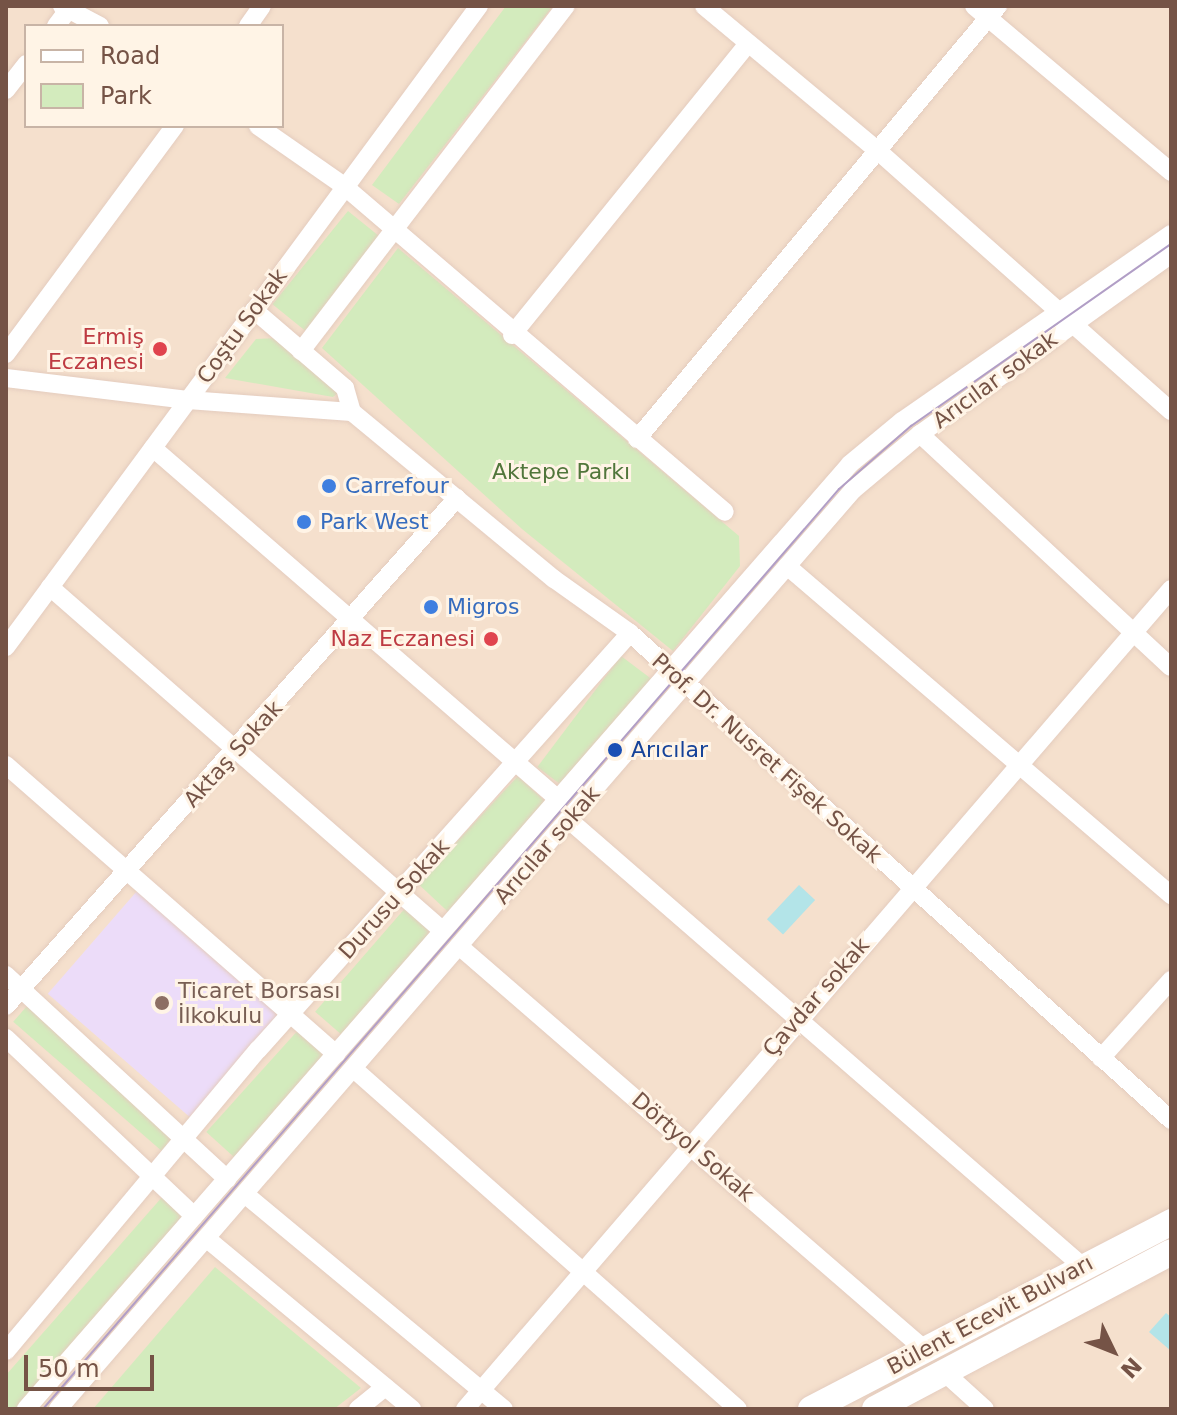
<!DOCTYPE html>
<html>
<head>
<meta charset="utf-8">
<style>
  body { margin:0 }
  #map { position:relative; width:1177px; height:1415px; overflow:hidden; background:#fdefdf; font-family:"DejaVu Sans",sans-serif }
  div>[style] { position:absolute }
  .residential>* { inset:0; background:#f5e0cd }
  .education>* { inset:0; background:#ecdcf9; transform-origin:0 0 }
  .green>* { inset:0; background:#d3ebbd; transform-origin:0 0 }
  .water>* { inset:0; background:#b3e4e8; transform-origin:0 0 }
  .roads { filter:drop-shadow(0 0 2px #e4ccbe) drop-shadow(0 0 2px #e4ccbe) }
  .street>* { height:18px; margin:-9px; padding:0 9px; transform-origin:9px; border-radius:9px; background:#fff }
  .secondary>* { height:26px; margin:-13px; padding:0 13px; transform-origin:13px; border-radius:13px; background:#fff }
  .tram>* { height:2px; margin:-1px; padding:0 1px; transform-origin:1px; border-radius:1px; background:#b19ec6 }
  .dots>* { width:22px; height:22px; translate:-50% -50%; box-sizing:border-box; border:4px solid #fff4e6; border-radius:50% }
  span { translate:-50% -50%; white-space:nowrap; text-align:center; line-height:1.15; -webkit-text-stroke:6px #fff4e6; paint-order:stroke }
  .street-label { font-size:22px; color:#755346 }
  .health-label { font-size:22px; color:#be3a42 }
  .right { translate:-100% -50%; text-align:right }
  .park-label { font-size:22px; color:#51763b }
  .shop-label { font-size:22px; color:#366cbe }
  .left { translate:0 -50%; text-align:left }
  .transit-label { font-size:22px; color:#164399 }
  .education-label { font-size:22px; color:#785e54 }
  .frame { position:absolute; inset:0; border:8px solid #755346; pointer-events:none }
  .legend { position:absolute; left:24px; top:24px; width:260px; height:104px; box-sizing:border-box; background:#fff4e6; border:2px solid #c8b4a6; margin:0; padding:10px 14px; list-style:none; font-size:24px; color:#755346 }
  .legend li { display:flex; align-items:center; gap:16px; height:40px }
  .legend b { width:40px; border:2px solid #c8b4a6 }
  .north { position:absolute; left:1073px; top:1311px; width:80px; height:80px; -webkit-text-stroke:6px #fff4e6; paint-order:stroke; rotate:133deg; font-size:22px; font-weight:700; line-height:32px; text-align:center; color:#755346 }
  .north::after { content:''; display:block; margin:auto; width:28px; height:36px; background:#755346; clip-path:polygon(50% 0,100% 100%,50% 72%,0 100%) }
  .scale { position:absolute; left:24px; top:1355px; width:130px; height:36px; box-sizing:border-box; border:4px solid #755346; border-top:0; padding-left:10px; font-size:24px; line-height:28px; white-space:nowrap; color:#755346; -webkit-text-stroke:6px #fff4e6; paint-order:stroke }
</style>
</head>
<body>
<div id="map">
  <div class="residential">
    <div style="clip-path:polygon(evenodd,6px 6px,1171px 6px,1171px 1409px,6px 1409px,6px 6px,26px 26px,282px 26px,282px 126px,26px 126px,26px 26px)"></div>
  </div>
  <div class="education">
    <div style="left:137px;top:891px;width:188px;height:136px;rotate:41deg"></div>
  </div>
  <div class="green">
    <div style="clip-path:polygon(506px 6px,553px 6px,399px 204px,372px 185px)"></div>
    <div style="left:348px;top:211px;width:43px;height:120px;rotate:39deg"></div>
    <div style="clip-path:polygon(398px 248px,739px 536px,740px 566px,673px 651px,522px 529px,322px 348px)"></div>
    <div style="clip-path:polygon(277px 338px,340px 391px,333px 397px,225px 378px,256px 339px)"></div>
    <div style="left:621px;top:656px;width:39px;height:139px;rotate:37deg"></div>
    <div style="left:518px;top:776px;width:41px;height:147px;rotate:43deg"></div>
    <div style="left:407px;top:906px;width:37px;height:140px;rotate:41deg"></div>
    <div style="left:27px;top:1006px;width:198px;height:21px;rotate:41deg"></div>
    <div style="left:300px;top:1028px;width:39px;height:140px;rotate:42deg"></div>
    <div style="clip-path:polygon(163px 1196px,189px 1217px,21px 1409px,6px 1409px,6px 1375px)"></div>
    <div style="clip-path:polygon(215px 1267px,361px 1388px,334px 1409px,93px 1409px)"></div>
  </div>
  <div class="water">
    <div style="left:799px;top:885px;width:22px;height:47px;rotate:43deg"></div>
    <div style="clip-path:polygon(1166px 1313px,1171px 1317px,1171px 1351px,1149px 1332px)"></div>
  </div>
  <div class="roads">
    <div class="street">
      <div style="left:62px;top:6px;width:43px;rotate:27.8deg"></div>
      <div style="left:704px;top:6px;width:225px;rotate:39.8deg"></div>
      <div style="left:877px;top:150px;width:393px;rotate:41.6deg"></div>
      <div style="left:974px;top:6px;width:258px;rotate:40.1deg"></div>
      <div style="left:56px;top:26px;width:25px;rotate:-53deg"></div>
      <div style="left:248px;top:26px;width:24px;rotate:-55deg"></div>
      <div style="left:6px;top:90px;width:33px;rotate:-52deg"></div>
      <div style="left:258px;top:126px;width:105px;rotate:34.9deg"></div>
      <div style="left:344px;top:186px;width:501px;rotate:40.55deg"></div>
      <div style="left:254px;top:310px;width:120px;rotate:40.6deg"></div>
      <div style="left:345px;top:388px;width:25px;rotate:74deg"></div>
      <div style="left:512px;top:335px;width:373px;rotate:-51deg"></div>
      <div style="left:301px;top:351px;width:435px;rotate:-52.5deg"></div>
      <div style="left:6px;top:354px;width:284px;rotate:-53.5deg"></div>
      <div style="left:6px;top:378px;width:183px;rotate:6.9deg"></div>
      <div style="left:188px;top:400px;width:164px;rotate:4.2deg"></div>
      <div style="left:352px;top:412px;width:262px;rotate:39.6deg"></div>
      <div style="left:554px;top:579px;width:93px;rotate:35.4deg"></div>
      <div style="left:630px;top:633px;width:728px;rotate:41.99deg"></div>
      <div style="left:920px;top:434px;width:342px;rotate:42.9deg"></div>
      <div style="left:637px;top:439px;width:564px;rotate:-50.18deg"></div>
      <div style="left:153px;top:448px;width:536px;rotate:40.91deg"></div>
      <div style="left:787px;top:566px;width:506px;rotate:40.59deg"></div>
      <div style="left:50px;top:587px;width:521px;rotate:41.19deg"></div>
      <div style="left:6px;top:647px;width:797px;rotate:-53.58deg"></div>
      <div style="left:6px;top:765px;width:439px;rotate:41.2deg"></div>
      <div style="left:569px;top:820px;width:678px;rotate:41deg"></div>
      <div style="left:459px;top:946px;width:617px;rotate:40.92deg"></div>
      <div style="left:6px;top:975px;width:301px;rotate:42.7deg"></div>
      <div style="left:6px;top:1006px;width:679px;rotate:-48.4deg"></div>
      <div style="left:6px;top:1038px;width:259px;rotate:43.4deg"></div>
      <div style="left:1101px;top:1058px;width:105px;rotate:-48.1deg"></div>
      <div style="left:355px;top:1070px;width:511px;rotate:41.51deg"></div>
      <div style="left:246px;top:1195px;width:335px;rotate:39.7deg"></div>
      <div style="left:206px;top:1238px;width:268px;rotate:39.7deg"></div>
      <div style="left:6px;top:1351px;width:393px;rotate:-50.1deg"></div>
      <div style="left:258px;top:1050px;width:559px;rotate:-48.26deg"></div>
      <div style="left:944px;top:1372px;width:55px;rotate:42.1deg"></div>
      <div style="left:26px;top:1409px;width:1254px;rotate:-48.91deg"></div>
      <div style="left:850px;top:464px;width:67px;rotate:-39.6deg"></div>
      <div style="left:902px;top:421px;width:328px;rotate:-34.8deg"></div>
      <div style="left:58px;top:1409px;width:1215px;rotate:-49.14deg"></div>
      <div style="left:853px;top:490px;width:87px;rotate:-39.9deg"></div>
      <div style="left:920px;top:434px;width:309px;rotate:-35.6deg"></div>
      <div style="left:358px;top:1409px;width:35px;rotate:-39deg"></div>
      <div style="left:465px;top:1409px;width:1082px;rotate:-49.27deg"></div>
    </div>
    <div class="secondary">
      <div style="left:811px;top:1409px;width:406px;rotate:-27.4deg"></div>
      <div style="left:875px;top:1409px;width:335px;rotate:-27.9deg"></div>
    </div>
  </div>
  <div class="tram">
    <div style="left:43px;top:1409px;width:1217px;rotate:-49.13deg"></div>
    <div style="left:839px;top:489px;width:96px;rotate:-41.2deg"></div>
    <div style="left:911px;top:426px;width:317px;rotate:-35deg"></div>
  </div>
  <div class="dots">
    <div style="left:160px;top:349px;background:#e0444e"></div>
    <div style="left:329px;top:486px;background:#3f7fe0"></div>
    <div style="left:304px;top:522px;background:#3f7fe0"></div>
    <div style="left:431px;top:607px;background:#3f7fe0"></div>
    <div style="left:491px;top:639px;background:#e0444e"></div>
    <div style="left:615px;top:750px;background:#1a4fb4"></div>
    <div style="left:162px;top:1003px;background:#8d6e63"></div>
  </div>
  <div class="street-label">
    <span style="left:242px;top:326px;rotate:-54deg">Coştu Sokak</span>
    <span style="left:995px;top:380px;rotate:-36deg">Arıcılar sokak</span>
    <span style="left:233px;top:754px;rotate:-48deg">Aktaş Sokak</span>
    <span style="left:767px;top:758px;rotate:42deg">Prof. Dr. Nusret Fişek Sokak</span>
    <span style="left:547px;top:845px;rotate:-49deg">Arıcılar sokak</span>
    <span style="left:394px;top:899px;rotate:-48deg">Durusu Sokak</span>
    <span style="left:816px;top:997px;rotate:-49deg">Çavdar sokak</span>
    <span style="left:693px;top:1147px;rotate:41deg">Dörtyol Sokak</span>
    <span style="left:990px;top:1315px;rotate:-28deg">Bülent Ecevit Bulvarı</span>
  </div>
  <div class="health-label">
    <span class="right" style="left:144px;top:349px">Ermiş<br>Eczanesi</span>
    <span class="right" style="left:475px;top:639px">Naz Eczanesi</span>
  </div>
  <div class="park-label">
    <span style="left:561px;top:472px">Aktepe Parkı</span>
  </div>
  <div class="shop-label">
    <span class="left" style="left:345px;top:486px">Carrefour</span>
    <span class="left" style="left:320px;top:522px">Park West</span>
    <span class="left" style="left:447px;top:607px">Migros</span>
  </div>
  <div class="transit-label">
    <span class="left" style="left:631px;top:750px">Arıcılar</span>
  </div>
  <div class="education-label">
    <span class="left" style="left:178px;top:1003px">Ticaret Borsası<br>İlkokulu</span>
  </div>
  <div class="frame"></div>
  <ul class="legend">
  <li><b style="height:10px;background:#fff"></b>Road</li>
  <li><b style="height:22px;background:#d3ebbd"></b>Park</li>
  </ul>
  <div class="north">N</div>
  <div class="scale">50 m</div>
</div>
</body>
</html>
